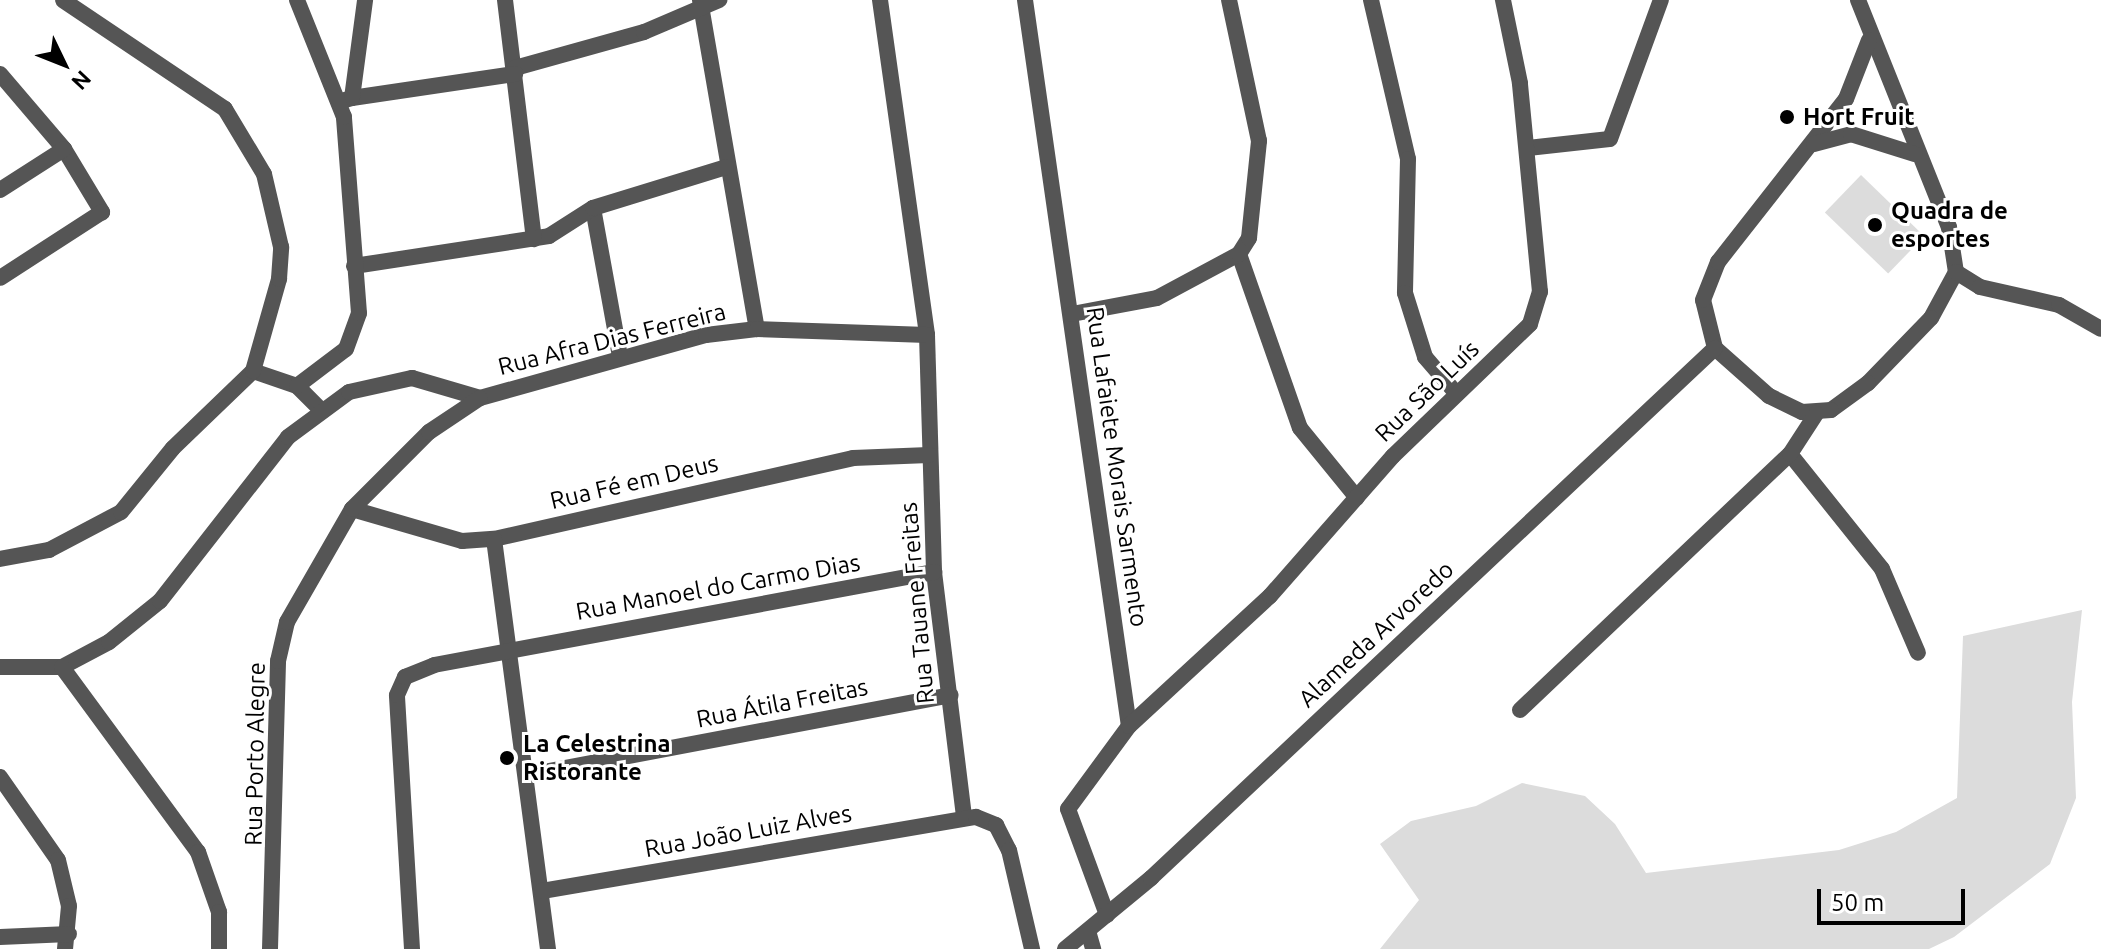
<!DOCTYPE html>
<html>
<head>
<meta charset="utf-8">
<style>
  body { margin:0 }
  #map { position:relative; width:2101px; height:949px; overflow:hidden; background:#fff; font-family:Ubuntu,sans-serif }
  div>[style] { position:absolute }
  .green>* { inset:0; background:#dcdcdc; transform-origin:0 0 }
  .street>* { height:16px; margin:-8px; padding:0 8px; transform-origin:8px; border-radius:8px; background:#555 }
  .dots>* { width:22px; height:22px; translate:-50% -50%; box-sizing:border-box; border:4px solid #fff; border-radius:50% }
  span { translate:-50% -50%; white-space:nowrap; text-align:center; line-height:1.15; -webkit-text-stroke:6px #fff; paint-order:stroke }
  .poi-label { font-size:24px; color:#000; font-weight:700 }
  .left { translate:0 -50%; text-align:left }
  .street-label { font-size:24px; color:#000 }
  .north { position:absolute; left:24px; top:24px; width:80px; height:80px; -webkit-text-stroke:6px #fff; paint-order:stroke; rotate:133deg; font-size:22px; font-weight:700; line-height:32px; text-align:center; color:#000 }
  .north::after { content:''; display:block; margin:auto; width:28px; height:36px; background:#000; clip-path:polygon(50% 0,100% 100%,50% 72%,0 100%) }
  .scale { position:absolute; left:1817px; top:889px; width:148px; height:36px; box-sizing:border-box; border:4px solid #000; border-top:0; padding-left:10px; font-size:24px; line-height:28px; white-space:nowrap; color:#000; -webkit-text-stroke:6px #fff; paint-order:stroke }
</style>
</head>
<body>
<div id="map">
  <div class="green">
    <div style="left:1861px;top:175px;width:88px;height:52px;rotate:44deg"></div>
    <div style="clip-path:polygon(2082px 610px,2072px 702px,2076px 798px,2050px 864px,1954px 937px,1929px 949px,1380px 949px,1419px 900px,1380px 844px,1411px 821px,1476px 806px,1522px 783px,1585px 796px,1615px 824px,1646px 873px,1839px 850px,1896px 832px,1957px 798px,1963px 636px)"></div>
  </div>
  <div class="street">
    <div style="left:505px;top:0;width:241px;rotate:83.1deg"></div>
    <div style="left:700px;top:0;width:334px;rotate:80.2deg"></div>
    <div style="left:880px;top:0;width:338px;rotate:82deg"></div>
    <div style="left:927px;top:335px;width:237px;rotate:88.3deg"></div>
    <div style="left:934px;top:572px;width:248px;rotate:83deg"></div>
    <div style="left:1025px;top:0;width:733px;rotate:81.85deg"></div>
    <div style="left:1129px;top:726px;width:103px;rotate:126.3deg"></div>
    <div style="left:1068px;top:809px;width:113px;rotate:69.8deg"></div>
    <div style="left:1371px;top:0;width:163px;rotate:76.9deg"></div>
    <div style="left:1408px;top:159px;width:134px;rotate:91.3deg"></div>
    <div style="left:1405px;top:293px;width:67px;rotate:72.6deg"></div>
    <div style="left:1425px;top:357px;width:48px;rotate:49.3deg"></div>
    <div style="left:1858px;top:0;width:245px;rotate:68.2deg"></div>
    <div style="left:1949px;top:227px;width:46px;rotate:81.2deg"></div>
    <div style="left:1956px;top:272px;width:52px;rotate:118.5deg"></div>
    <div style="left:1931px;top:318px;width:91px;rotate:134.1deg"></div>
    <div style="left:1868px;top:383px;width:46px;rotate:143.9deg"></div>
    <div style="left:1831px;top:410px;width:29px;rotate:176deg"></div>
    <div style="left:1802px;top:412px;width:37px;rotate:-154deg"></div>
    <div style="left:1769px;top:396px;width:72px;rotate:-138.4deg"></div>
    <div style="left:1715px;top:348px;width:49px;rotate:-104deg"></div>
    <div style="left:1703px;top:300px;width:41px;rotate:-68.5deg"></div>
    <div style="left:1718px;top:262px;width:207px;rotate:-51.9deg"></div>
    <div style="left:1846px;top:99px;width:63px;rotate:-68.7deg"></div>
    <div style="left:515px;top:68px;width:134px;rotate:-15.6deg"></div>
    <div style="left:644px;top:32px;width:82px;rotate:-23.1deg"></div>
    <div style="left:0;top:74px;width:99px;rotate:49.5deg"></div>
    <div style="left:64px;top:149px;width:74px;rotate:58.9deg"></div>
    <div style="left:102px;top:212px;width:121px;rotate:147.1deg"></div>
    <div style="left:352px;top:98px;width:165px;rotate:-8.4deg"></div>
    <div style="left:345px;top:100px;width:7px;rotate:-16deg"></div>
    <div style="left:352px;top:98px;width:99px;rotate:-82.4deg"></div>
    <div style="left:1814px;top:144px;width:38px;rotate:-15deg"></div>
    <div style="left:1851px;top:134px;width:67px;rotate:17.4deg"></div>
    <div style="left:1528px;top:148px;width:82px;rotate:-6.3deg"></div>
    <div style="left:1610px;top:139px;width:148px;rotate:-69.9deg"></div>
    <div style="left:0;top:190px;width:76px;rotate:-32.6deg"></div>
    <div style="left:593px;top:208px;width:151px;rotate:79.7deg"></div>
    <div style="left:1239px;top:254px;width:184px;rotate:70.7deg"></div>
    <div style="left:1300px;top:428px;width:90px;rotate:50.8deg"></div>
    <div style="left:354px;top:266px;width:197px;rotate:-8.7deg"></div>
    <div style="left:549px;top:236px;width:52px;rotate:-32.5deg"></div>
    <div style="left:593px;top:208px;width:139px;rotate:-17.1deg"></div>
    <div style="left:1956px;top:272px;width:28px;rotate:32deg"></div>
    <div style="left:1980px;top:287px;width:81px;rotate:12.8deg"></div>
    <div style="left:2059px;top:305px;width:48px;rotate:29.7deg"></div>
    <div style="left:1072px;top:314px;width:86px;rotate:-10.7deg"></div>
    <div style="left:1157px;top:298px;width:93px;rotate:-28.2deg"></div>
    <div style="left:1239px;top:254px;width:19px;rotate:-58deg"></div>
    <div style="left:1249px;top:238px;width:98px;rotate:-84.1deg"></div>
    <div style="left:1259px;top:141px;width:144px;rotate:-102deg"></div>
    <div style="left:253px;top:371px;width:46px;rotate:18.8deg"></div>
    <div style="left:297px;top:386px;width:33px;rotate:45deg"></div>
    <div style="left:297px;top:386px;width:61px;rotate:-37.1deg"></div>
    <div style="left:346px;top:349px;width:38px;rotate:-70deg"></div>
    <div style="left:359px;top:313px;width:197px;rotate:-94.4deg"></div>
    <div style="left:344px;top:117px;width:126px;rotate:-111.9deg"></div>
    <div style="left:1790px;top:454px;width:147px;rotate:51.3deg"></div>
    <div style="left:1882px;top:569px;width:91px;rotate:66.8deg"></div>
    <div style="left:352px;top:509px;width:115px;rotate:16.2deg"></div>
    <div style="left:462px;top:541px;width:32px;rotate:-4deg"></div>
    <div style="left:494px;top:539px;width:368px;rotate:-12.7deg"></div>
    <div style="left:853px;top:458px;width:76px;rotate:-2.3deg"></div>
    <div style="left:494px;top:539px;width:414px;rotate:82.5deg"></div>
    <div style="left:0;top:559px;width:50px;rotate:-10.4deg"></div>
    <div style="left:49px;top:550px;width:81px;rotate:-27.8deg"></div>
    <div style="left:121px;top:512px;width:82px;rotate:-50.9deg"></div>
    <div style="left:173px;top:448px;width:111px;rotate:-43.9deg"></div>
    <div style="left:253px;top:371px;width:96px;rotate:-74.2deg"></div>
    <div style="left:279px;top:279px;width:32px;rotate:-86deg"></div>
    <div style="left:281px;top:247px;width:75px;rotate:-103.1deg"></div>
    <div style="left:264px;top:174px;width:76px;rotate:-121deg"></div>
    <div style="left:225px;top:109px;width:195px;rotate:-146.1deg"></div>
    <div style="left:0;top:667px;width:62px"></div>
    <div style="left:62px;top:667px;width:53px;rotate:-28deg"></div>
    <div style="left:109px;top:642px;width:65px;rotate:-38.8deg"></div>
    <div style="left:160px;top:601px;width:208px;rotate:-52deg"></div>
    <div style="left:288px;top:437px;width:76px;rotate:-36.4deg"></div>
    <div style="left:349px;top:392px;width:65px;rotate:-12.5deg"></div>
    <div style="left:412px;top:378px;width:71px;rotate:16.4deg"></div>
    <div style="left:480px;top:398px;width:235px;rotate:-15.6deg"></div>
    <div style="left:706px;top:335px;width:51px;rotate:-6.7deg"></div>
    <div style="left:757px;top:329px;width:170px;rotate:2deg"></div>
    <div style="left:62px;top:667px;width:230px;rotate:53.7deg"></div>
    <div style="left:198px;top:852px;width:64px;rotate:70.7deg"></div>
    <div style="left:219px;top:912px;width:37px;rotate:90deg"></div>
    <div style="left:1520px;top:710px;width:372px;rotate:-43.5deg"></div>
    <div style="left:1790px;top:454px;width:48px;rotate:-57deg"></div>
    <div style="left:1129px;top:726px;width:192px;rotate:-42.7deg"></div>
    <div style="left:1270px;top:596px;width:186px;rotate:-48.7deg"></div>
    <div style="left:1393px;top:456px;width:190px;rotate:-43.9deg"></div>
    <div style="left:1530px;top:324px;width:34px;rotate:-73deg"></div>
    <div style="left:1540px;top:292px;width:210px;rotate:-95.5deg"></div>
    <div style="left:1520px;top:83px;width:85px;rotate:-101.6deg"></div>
    <div style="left:528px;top:775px;width:430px;rotate:-10.7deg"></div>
    <div style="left:0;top:777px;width:101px;rotate:55.1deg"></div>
    <div style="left:58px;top:860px;width:47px;rotate:76.6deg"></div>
    <div style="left:69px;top:906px;width:43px;rotate:95.3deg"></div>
    <div style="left:542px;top:891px;width:440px;rotate:-9.7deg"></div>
    <div style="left:976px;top:817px;width:22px;rotate:22deg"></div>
    <div style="left:996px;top:825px;width:28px;rotate:63deg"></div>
    <div style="left:1009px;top:850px;width:102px;rotate:76.9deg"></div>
    <div style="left:1088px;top:931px;width:19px;rotate:74deg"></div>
    <div style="left:0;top:937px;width:69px;rotate:-2.5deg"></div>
    <div style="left:270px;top:949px;width:288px;rotate:-88.4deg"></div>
    <div style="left:278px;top:661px;width:40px;rotate:-77deg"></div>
    <div style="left:287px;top:622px;width:130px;rotate:-60.1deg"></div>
    <div style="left:352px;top:509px;width:109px;rotate:-45deg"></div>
    <div style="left:429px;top:432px;width:61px;rotate:-33.7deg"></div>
    <div style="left:412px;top:949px;width:254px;rotate:-93.4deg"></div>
    <div style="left:397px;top:695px;width:20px;rotate:-66deg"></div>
    <div style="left:405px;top:677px;width:31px;rotate:-22deg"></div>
    <div style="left:434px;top:665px;width:509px;rotate:-10.54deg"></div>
    <div style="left:1065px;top:949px;width:112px;rotate:-39.5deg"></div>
    <div style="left:1151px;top:878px;width:774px;rotate:-43.22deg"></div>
  </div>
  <div class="dots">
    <div style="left:1787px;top:117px;background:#000"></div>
    <div style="left:1875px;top:225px;background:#000"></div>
    <div style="left:507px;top:758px;background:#000"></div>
  </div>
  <div class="poi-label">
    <span class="left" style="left:1803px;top:117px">Hort Fruit</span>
    <span class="left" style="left:1891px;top:225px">Quadra de<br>esportes</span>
    <span class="left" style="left:523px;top:758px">La Celestrina<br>Ristorante</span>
  </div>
  <div class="street-label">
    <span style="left:612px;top:339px;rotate:-14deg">Rua Afra Dias Ferreira</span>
    <span style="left:1427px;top:391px;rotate:-44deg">Rua São Luís</span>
    <span style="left:1117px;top:467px;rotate:82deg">Rua Lafaiete Morais Sarmento</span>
    <span style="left:634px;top:482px;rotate:-13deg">Rua Fé em Deus</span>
    <span style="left:718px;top:587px;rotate:-10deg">Rua Manoel do Carmo Dias</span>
    <span style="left:917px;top:603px;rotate:-95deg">Rua Tauane Freitas</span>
    <span style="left:1376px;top:634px;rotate:-43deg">Alameda Arvoredo</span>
    <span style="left:782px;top:703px;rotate:-11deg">Rua Átila Freitas</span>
    <span style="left:255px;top:754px;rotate:-89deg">Rua Porto Alegre</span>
    <span style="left:748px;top:831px;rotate:-10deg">Rua João Luiz Alves</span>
  </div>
  <div class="north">N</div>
  <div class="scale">50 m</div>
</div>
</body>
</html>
